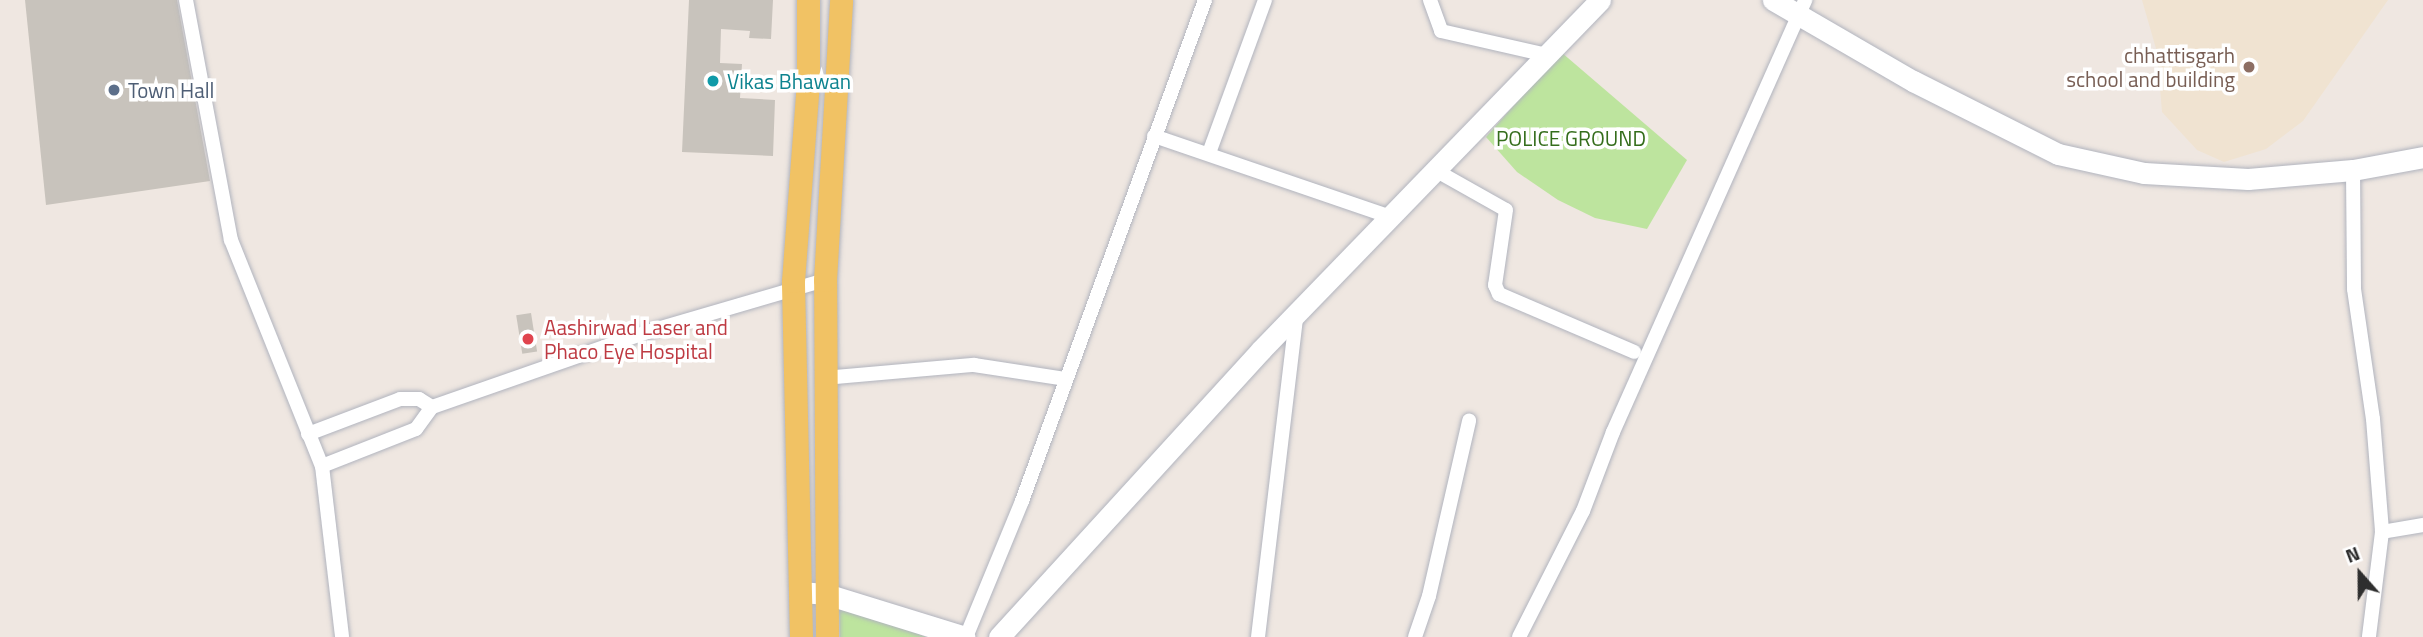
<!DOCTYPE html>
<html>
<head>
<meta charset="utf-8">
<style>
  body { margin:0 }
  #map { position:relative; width:2423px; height:637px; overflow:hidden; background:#efe7e1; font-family:"Titillium Web",sans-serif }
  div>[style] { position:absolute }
  .education>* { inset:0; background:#f0e3d1 }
  .green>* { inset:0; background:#bde49e }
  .building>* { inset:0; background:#c8c3bc; transform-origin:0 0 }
  .roads { filter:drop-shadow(0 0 2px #b1b4be) drop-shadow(0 0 2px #b1b4be) }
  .street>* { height:14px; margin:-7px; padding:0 7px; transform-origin:7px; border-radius:7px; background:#fff }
  .secondary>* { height:21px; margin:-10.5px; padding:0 10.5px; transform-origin:10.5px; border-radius:10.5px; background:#fff }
  .primary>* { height:23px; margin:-11.5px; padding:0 11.5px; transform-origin:11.5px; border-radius:11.5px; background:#f1c264 }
  .dots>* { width:19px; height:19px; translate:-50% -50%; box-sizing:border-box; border:4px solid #fff; border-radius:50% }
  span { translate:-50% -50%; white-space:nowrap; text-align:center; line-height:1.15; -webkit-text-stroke:7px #fff; paint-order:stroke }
  .education-label { font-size:21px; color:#785e54 }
  .right { translate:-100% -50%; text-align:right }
  .culture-label { font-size:21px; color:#0d838f }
  .left { translate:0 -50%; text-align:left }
  .service-label { font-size:21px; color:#4e5e75 }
  .park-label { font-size:21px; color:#346d1b }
  .health-label { font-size:21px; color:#be3a42 }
  .north { position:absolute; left:2325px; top:539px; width:70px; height:70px; -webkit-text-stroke:5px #fff; paint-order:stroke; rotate:339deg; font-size:19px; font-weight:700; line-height:28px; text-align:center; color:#2e2e2e }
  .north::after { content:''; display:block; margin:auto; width:24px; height:32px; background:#2e2e2e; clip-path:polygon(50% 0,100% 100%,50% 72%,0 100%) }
</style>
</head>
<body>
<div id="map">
  <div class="education">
    <div style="clip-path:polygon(2142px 0,2388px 0,2303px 121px,2266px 149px,2224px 162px,2197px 150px,2162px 112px,2157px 52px)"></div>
  </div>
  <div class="green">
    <div style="clip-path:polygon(1561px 52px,1687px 160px,1647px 229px,1595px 218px,1558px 200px,1517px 172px,1486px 137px)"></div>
    <div style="clip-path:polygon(839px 600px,926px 637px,840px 637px)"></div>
  </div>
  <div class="building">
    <div style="clip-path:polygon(25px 0,177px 0,210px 181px,46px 205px)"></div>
    <div style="clip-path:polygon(689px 0,773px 0,771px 39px,749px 38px,750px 31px,721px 29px,720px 63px,742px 64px,740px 98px,775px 100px,773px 156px,682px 152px)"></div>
    <div style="left:531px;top:313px;width:39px;height:15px;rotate:81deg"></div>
  </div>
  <div class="roads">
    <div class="street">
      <div style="left:186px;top:0;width:244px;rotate:79.4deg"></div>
      <div style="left:231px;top:240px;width:244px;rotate:68.1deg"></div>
      <div style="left:322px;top:466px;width:172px;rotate:83.3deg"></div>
      <div style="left:1430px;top:0;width:33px;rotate:70deg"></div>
      <div style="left:1441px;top:31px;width:109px;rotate:12.8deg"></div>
      <div style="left:1154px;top:136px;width:250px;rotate:18.9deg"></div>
      <div style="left:1209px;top:153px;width:163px;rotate:-69.9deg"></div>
      <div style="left:1435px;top:170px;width:81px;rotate:29.4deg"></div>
      <div style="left:1506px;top:210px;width:76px;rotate:98.3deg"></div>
      <div style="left:1495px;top:285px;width:10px;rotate:66deg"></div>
      <div style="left:1499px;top:294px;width:147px;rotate:23.2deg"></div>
      <div style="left:2353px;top:170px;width:119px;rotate:89.5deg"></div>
      <div style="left:2354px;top:289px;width:131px;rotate:81.7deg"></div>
      <div style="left:2373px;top:419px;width:113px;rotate:85.4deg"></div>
      <div style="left:2382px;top:532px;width:106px;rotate:97.1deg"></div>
      <div style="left:824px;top:378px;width:151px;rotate:-5deg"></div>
      <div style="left:974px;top:365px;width:92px;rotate:8.7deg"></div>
      <div style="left:308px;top:434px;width:98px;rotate:-20.8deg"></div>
      <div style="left:400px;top:399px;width:19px"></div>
      <div style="left:419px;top:399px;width:15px;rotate:32deg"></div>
      <div style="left:322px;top:466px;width:101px;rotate:-21.5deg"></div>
      <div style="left:416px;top:429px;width:27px;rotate:-54deg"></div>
      <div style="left:432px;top:407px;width:228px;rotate:-19.2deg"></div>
      <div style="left:647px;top:332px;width:185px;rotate:-16.3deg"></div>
      <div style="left:2382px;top:532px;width:42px;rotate:-9.7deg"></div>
      <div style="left:966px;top:637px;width:147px;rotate:-67.6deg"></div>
      <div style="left:1022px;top:501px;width:533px;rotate:-69.93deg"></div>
      <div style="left:1258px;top:637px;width:327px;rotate:-83.2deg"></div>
      <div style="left:1415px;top:637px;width:43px;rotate:-71.1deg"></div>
      <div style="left:1429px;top:596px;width:180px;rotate:-77.1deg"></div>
      <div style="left:1519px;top:637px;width:141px;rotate:-63.1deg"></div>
      <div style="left:1583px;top:511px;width:85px;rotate:-69.2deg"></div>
      <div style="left:1613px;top:432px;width:473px;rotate:-66deg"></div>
    </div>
    <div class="secondary">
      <div style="left:1773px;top:0;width:162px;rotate:30.1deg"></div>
      <div style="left:1913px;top:81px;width:162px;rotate:26.7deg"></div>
      <div style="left:2058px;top:154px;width:88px;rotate:12.5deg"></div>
      <div style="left:2144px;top:173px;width:104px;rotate:3.3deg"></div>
      <div style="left:2248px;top:179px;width:105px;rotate:-4.9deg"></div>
      <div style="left:2353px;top:170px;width:71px;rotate:-10.5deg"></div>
      <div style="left:799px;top:592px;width:27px;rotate:4deg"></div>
      <div style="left:826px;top:594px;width:145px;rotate:17.2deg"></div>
      <div style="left:999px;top:637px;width:389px;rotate:-47.6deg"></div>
      <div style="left:1261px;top:350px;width:487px;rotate:-45.9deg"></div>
    </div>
    <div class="primary">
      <div style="left:801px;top:637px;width:356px;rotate:-91.3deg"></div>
      <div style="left:793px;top:281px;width:199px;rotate:-85.7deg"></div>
      <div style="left:808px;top:83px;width:83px;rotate:-90deg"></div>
      <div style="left:827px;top:637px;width:357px;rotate:-90.3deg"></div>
      <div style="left:825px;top:280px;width:280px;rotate:-86.7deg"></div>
    </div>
  </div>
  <div class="dots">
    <div style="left:2249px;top:67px;background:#8d6e63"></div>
    <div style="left:713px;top:81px;background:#0f9aa8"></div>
    <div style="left:114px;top:90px;background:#5c6f8a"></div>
    <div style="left:528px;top:339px;background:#e0444e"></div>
  </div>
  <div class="education-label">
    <span class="right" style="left:2235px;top:67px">chhattisgarh<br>school and building</span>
  </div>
  <div class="culture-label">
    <span class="left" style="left:727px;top:81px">Vikas Bhawan</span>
  </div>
  <div class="service-label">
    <span class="left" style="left:128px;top:90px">Town Hall</span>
  </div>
  <div class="park-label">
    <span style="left:1571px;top:138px">POLICE GROUND</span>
  </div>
  <div class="health-label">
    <span class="left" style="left:544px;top:339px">Aashirwad Laser and<br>Phaco Eye Hospital</span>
  </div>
  <div class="north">N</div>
</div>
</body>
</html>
